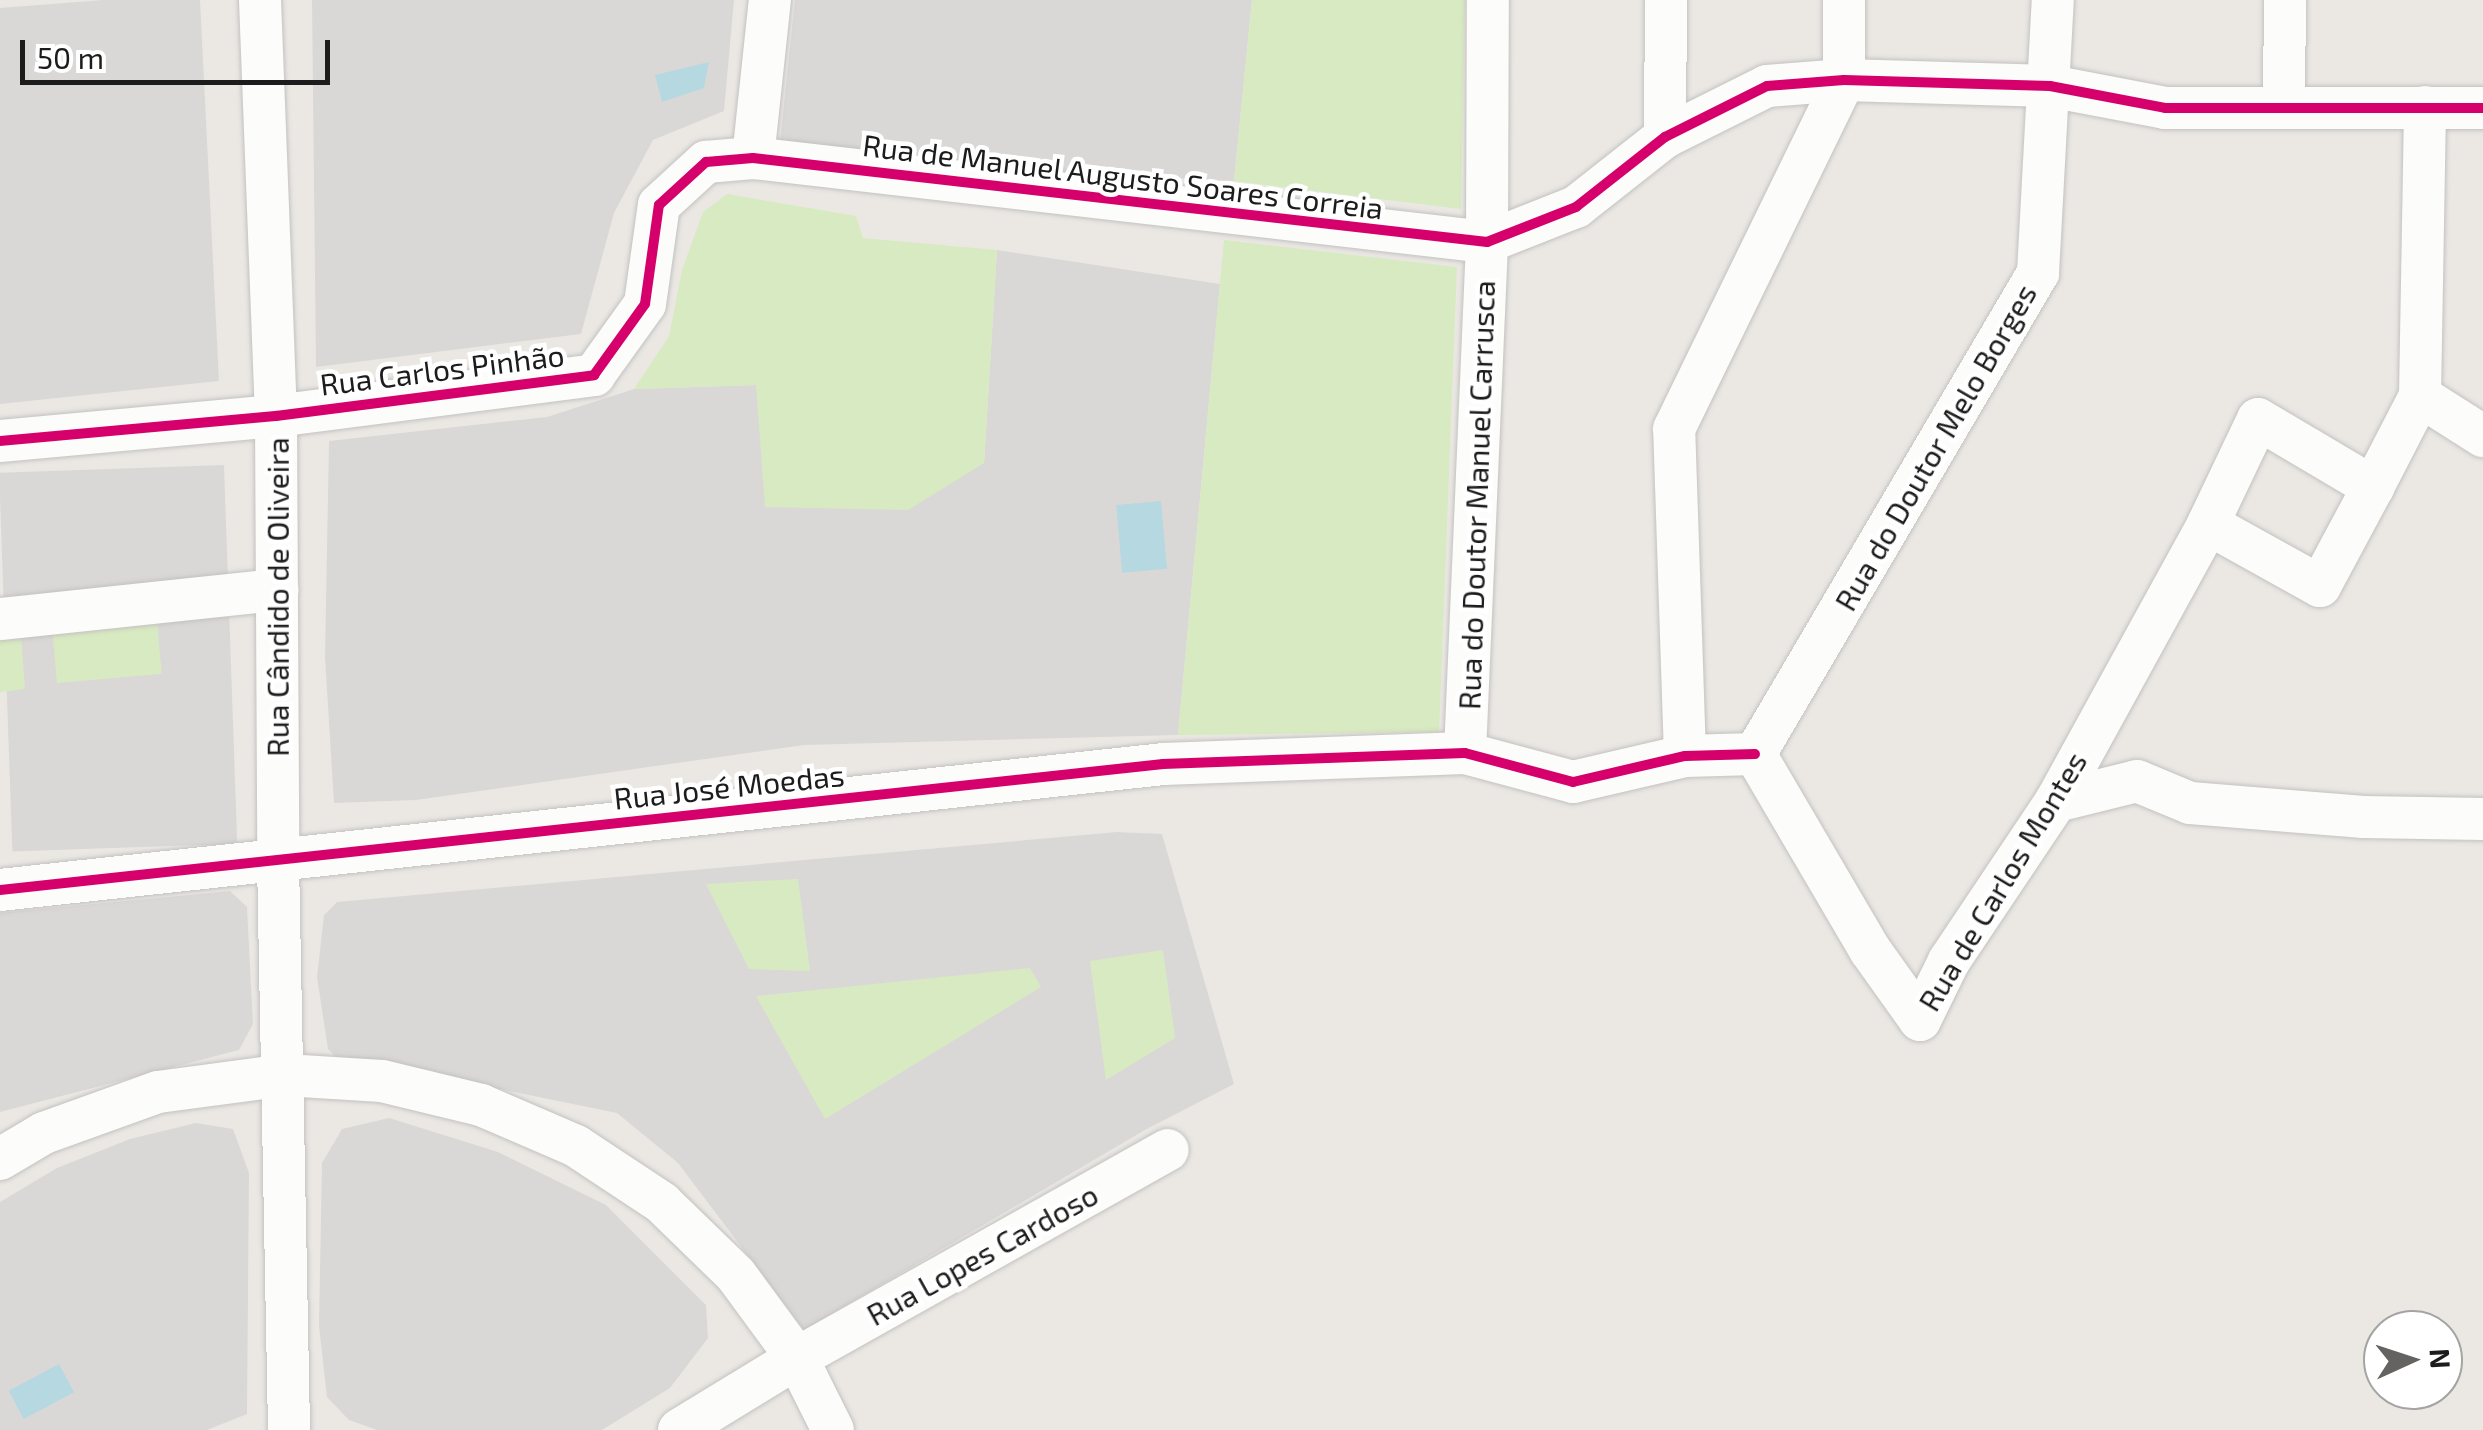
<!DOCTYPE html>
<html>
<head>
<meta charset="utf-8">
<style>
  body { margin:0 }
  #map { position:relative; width:2483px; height:1430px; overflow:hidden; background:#ebe8e4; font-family:"Exo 2",sans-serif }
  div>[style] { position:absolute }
  .residential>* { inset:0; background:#dad8d6; transform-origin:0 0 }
  .grass>* { inset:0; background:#d8eac1; transform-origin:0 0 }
  .water>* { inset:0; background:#b6d8e0; transform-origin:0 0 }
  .roads { filter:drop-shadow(0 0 2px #c3c2c0) drop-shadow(0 0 2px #c3c2c0) }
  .minor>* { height:42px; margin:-21px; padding:0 21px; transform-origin:21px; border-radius:21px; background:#fcfcfb }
  .cycleway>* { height:10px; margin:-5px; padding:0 5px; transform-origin:5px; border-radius:5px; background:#d6006c }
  span { translate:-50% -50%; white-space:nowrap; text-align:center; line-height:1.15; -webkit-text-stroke:9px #fff; paint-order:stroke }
  .street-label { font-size:30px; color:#1c1c1c }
  .north { position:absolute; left:2363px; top:1310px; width:100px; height:100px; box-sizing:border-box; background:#fff; border:2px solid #a4a4a4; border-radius:50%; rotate:87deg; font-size:28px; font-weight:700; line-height:40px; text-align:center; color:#1c1c1c }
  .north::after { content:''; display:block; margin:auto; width:35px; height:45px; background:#646362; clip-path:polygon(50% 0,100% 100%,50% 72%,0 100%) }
  .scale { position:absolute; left:20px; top:40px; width:310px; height:45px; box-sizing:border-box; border:5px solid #1c1c1c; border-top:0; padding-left:12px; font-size:30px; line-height:35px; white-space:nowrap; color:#1c1c1c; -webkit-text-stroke:8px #fff; paint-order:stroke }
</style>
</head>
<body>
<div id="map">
  <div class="residential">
    <div style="clip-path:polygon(103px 0,200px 0,219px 381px,0 404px,0 8px)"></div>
    <div style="clip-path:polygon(312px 0,734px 0,724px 111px,653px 140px,614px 213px,581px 334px,316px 367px)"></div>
    <div style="clip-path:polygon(795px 0,1252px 0,1234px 181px,778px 160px)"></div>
    <div style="clip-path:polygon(997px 250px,1220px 284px,1178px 735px,804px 745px,416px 800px,334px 803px,325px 657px,329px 441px,547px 417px,634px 389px,756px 385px,984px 463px)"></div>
    <div style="left:224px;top:465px;width:379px;height:225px;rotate:88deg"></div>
    <div style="clip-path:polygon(1117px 832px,1162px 834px,1234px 1084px,1145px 1130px,804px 1330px,678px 1163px,617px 1113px,500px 1089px,348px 1069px,328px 1049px,317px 977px,324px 915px,337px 902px)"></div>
    <div style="clip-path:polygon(230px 891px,247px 907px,253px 1024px,239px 1050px,0 1112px,0 913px)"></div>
    <div style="clip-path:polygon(389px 1118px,498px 1152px,606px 1205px,706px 1305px,708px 1338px,670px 1388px,602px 1430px,377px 1430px,349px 1420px,327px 1397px,319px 1326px,322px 1163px,342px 1129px)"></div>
    <div style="clip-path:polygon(196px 1123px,233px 1129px,249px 1173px,247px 1414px,207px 1430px,0 1430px,0 1202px,57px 1168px,130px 1139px)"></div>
  </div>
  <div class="grass">
    <div style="clip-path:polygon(1252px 0,1465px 0,1461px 209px,1234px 181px)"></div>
    <div style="clip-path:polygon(727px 194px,856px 216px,863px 238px,997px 250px,984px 463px,908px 510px,765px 507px,756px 385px,634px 389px,669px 336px,682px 270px,703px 212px)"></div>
    <div style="clip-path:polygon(1224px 240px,1457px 267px,1439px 732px,1178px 735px)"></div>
    <div style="left:157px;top:621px;width:53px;height:105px;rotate:85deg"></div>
    <div style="clip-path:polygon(21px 636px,25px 689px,0 692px,0 639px)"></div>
    <div style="clip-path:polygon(798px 879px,810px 971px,749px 969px,706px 884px)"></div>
    <div style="clip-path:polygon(1163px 950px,1175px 1038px,1106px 1080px,1090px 961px)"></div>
    <div style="clip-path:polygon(1030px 968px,1041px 987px,825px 1119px,756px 996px)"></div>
  </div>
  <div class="water">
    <div style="clip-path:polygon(709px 62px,704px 88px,662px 102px,655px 75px)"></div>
    <div style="left:1161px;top:501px;width:68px;height:45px;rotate:85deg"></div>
    <div style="left:59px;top:1364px;width:32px;height:57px;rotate:62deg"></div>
  </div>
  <div class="roads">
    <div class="minor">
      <div style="left:260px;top:0;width:416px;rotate:87.8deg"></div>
      <div style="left:276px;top:416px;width:445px;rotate:89.7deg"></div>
      <div style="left:278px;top:861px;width:569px;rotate:88.89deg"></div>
      <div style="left:2284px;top:106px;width:106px;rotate:-89.5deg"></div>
      <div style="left:1665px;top:137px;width:137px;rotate:-89.6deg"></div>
      <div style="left:753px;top:158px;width:159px;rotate:-83.9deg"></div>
      <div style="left:2420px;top:396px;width:75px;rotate:32.4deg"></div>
      <div style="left:0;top:441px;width:277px;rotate:-5.2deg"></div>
      <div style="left:276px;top:416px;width:321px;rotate:-7.3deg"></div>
      <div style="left:594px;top:375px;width:87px;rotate:-54.3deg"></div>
      <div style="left:645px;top:304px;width:100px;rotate:-82deg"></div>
      <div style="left:659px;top:205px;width:64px;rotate:-42.5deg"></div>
      <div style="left:706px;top:162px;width:47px;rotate:-4.9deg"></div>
      <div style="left:753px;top:158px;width:739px;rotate:6.53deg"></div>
      <div style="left:1487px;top:242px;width:96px;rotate:-21.5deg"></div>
      <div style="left:1576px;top:207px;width:113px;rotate:-38.2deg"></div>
      <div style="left:1665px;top:137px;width:114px;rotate:-26.6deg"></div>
      <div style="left:1767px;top:86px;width:77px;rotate:-4.5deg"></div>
      <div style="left:1844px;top:80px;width:206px;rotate:1.7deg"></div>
      <div style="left:2050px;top:86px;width:117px;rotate:10.8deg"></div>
      <div style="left:2165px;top:108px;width:318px"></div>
      <div style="left:2208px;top:524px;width:128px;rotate:29deg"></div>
      <div style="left:2320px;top:586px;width:112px;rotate:-61.8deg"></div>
      <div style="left:0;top:619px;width:279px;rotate:-6deg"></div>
      <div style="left:1465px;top:753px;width:511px;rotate:-87.53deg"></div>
      <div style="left:1487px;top:242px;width:242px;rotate:-89.8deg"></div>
      <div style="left:1755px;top:754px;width:227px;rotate:59.6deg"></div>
      <div style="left:1870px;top:950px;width:86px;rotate:54.5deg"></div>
      <div style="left:1920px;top:1020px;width:66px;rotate:-63.8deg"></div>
      <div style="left:1949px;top:961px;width:192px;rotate:-56.2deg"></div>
      <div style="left:2056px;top:801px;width:316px;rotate:-61.2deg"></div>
      <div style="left:2208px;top:524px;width:116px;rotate:-64.5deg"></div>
      <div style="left:2258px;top:419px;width:134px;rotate:30.6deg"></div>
      <div style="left:2373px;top:487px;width:102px;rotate:-62.7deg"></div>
      <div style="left:2420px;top:396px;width:289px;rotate:-89deg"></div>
      <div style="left:1755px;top:754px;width:558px;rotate:-59.53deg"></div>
      <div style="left:2038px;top:273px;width:273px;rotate:-86.9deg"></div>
      <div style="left:1685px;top:756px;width:327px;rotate:-91.9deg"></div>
      <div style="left:1674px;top:429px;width:388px;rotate:-64deg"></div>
      <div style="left:1844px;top:80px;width:80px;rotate:-90deg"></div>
      <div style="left:2137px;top:781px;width:57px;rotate:22.5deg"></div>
      <div style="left:2190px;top:803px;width:174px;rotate:4.6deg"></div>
      <div style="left:2363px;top:817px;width:120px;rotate:1deg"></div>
      <div style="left:2056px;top:801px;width:83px;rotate:-13.9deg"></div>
      <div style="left:0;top:890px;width:1170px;rotate:-6.18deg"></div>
      <div style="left:1163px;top:764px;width:302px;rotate:-2.1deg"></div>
      <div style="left:1465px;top:753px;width:112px;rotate:15deg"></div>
      <div style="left:1573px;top:782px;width:115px;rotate:-13.1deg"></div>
      <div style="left:1685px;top:756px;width:70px;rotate:-1.6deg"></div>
      <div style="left:0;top:1159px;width:51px;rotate:-30.6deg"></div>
      <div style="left:44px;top:1133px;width:121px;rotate:-19.8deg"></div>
      <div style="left:158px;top:1092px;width:128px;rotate:-7.6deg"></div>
      <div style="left:285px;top:1075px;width:97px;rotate:3.5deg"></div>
      <div style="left:382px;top:1081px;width:102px;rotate:13.6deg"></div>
      <div style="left:481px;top:1105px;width:103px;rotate:23.3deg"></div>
      <div style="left:576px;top:1146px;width:103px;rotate:33.5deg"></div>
      <div style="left:662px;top:1203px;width:103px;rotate:44.2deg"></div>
      <div style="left:736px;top:1275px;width:103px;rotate:53.7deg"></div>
      <div style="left:797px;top:1358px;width:80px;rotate:63.4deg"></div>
      <div style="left:679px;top:1430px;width:138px;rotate:-31.4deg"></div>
      <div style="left:797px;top:1358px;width:425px;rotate:-29.3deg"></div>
    </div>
  </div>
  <div class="cycleway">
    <div style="left:0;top:441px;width:277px;rotate:-5.2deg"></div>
    <div style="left:276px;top:416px;width:321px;rotate:-7.3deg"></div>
    <div style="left:594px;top:375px;width:87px;rotate:-54.3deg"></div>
    <div style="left:645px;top:304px;width:100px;rotate:-82deg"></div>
    <div style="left:659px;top:205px;width:64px;rotate:-42.5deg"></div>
    <div style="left:706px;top:162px;width:47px;rotate:-4.9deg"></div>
    <div style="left:753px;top:158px;width:739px;rotate:6.53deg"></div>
    <div style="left:1487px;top:242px;width:96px;rotate:-21.5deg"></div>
    <div style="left:1576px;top:207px;width:113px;rotate:-38.2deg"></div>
    <div style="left:1665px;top:137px;width:114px;rotate:-26.6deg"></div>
    <div style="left:1767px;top:86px;width:77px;rotate:-4.5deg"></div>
    <div style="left:1844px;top:80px;width:206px;rotate:1.7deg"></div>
    <div style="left:2050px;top:86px;width:117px;rotate:10.8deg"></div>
    <div style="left:2165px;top:108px;width:318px"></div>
    <div style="left:0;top:890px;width:1170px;rotate:-6.18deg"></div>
    <div style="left:1163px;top:764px;width:302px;rotate:-2.1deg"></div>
    <div style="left:1465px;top:753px;width:112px;rotate:15deg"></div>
    <div style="left:1573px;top:782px;width:115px;rotate:-13.1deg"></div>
    <div style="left:1685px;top:756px;width:70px;rotate:-1.6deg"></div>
  </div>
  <div class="street-label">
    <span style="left:1123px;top:176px;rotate:7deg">Rua de Manuel Augusto Soares Correia</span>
    <span style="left:442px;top:369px;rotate:-7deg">Rua Carlos Pinhão</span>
    <span style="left:1935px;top:447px;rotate:-60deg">Rua do Doutor Melo Borges</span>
    <span style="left:1476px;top:495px;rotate:-88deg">Rua do Doutor Manuel Carrusca</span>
    <span style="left:277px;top:597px;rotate:-90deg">Rua Cândido de Oliveira</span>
    <span style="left:729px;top:786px;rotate:-6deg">Rua José Moedas</span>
    <span style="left:2002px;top:881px;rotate:-59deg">Rua de Carlos Montes</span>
    <span style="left:982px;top:1254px;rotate:-29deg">Rua Lopes Cardoso</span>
  </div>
  <div class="north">N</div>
  <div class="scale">50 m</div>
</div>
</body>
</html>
